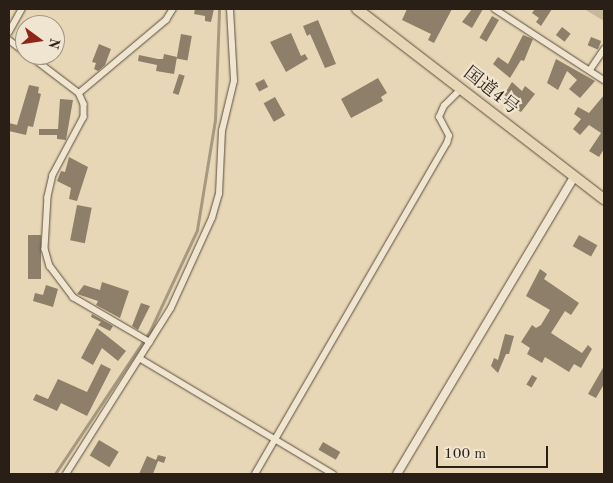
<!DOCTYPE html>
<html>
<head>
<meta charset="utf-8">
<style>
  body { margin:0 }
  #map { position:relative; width:613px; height:483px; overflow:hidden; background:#e8d7b6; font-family:"Old Standard TT","Noto Serif JP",serif }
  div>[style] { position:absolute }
  .green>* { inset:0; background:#c8b89b }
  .stream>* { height:2.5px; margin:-1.25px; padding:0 1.25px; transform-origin:1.25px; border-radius:1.25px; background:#a79880 }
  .building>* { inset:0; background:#8d7f69; transform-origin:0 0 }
  .roads { filter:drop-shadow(0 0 1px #5a4d3e) drop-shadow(0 0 1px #5a4d3e) }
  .minor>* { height:5.5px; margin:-2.75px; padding:0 2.75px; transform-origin:2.75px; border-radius:2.75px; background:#f0e5d0 }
  .tertiary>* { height:8px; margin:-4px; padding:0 4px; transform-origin:4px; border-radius:4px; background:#f0e5d0 }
  .trunk>* { height:10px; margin:-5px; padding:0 5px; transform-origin:5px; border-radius:5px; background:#e8d7b6 }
  span { translate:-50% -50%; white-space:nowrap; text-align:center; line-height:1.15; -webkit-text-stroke:4.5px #f0e5d0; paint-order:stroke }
  .street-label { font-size:18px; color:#2a1f16 }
  .frame { position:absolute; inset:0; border:10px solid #2a1f16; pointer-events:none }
  .north { position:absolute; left:15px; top:15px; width:50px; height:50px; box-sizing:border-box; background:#f0e5d0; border:1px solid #a19686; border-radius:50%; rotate:104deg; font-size:14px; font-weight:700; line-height:20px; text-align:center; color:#2a1f16 }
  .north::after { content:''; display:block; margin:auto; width:18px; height:22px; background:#8f2418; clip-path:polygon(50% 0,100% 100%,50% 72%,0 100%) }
  .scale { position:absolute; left:436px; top:446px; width:112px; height:22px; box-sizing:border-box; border:2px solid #2a1f16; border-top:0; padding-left:6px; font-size:15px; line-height:18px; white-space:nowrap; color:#2a1f16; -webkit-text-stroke:4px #f0e5d0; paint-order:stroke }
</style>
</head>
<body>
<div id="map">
  <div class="green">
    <div style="clip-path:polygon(584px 9px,604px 9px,604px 21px)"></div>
  </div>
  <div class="stream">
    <div style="left:55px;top:474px;width:172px;rotate:-56.4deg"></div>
    <div style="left:150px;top:331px;width:111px;rotate:-65deg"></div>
    <div style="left:197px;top:230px;width:111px;rotate:-80.7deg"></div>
    <div style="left:215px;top:120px;width:111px;rotate:-87.9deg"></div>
  </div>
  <div class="building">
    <div style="clip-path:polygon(195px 9px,214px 9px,211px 22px,205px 21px,205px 16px,194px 14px)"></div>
    <div style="clip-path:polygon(407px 9px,452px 9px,434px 43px,428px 40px,431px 34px,402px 20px)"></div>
    <div style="clip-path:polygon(472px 9px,483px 9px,472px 28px,462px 22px)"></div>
    <div style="clip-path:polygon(535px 9px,552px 9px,541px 26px,536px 22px,539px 18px,532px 13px)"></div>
    <div style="left:492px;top:16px;width:8px;height:25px;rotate:30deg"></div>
    <div style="clip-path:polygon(318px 20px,336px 64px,325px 68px,310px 34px,307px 36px,303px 26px)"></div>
    <div style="left:562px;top:27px;width:11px;height:10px;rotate:38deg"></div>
    <div style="clip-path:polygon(291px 33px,301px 56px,305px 54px,308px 59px,286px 72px,270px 42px)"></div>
    <div style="left:181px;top:34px;width:11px;height:25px;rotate:10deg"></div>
    <div style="clip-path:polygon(523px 35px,533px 39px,524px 61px,521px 60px,510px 78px,493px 64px,498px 57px,508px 64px)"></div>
    <div style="left:591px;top:37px;width:11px;height:9px;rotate:22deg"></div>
    <div style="clip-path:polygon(99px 44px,111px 49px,105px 65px,98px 71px,94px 69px,96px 63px,92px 62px)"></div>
    <div style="clip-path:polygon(164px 54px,177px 57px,174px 74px,156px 71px,157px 65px,138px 61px,139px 55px,158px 59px,163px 59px)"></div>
    <div style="clip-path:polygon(556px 59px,595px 81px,580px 98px,569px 89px,577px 80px,567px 71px,558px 90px,547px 83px)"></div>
    <div style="left:179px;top:74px;width:6px;height:20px;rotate:18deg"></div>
    <div style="clip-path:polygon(378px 78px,387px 93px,381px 97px,383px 101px,351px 118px,341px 99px)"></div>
    <div style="left:264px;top:79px;width:9px;height:10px;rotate:63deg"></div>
    <div style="clip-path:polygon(512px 82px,522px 91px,525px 86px,535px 94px,521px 112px,500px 101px)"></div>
    <div style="clip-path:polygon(29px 85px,39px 87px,38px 93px,41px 94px,33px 127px,28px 126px,26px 135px,9px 131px,9px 123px,17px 125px)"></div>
    <div style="clip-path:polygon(604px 95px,604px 149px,599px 157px,589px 151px,601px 133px,589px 125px,580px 135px,573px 129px,581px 119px,574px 114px,578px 107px,589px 113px)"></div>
    <div style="left:275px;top:97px;width:21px;height:13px;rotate:61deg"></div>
    <div style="clip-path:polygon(60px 99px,73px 100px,66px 140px,57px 139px,57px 135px,39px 135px,39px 129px,58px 129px)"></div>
    <div style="clip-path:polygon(69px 157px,88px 167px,77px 201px,69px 199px,71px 188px,57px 181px,61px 171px,65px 172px)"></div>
    <div style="left:77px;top:205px;width:15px;height:36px;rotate:11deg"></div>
    <div style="left:28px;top:235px;width:13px;height:44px"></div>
    <div style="left:579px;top:235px;width:21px;height:13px;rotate:29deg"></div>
    <div style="clip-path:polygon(540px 269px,547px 274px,544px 279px,579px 303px,571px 315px,565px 311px,551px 333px,582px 353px,588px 345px,592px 349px,581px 368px,574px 364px,569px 372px,545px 357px,542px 363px,527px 354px,530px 348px,521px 342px,532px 325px,536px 328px,541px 325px,550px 310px,526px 296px)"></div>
    <div style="clip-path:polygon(102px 282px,129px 291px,120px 318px,96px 305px,98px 301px,77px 294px,84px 285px,100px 290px)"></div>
    <div style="clip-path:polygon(46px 285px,58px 289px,53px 307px,33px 301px,35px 293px,43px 295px)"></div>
    <div style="clip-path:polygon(141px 303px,150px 306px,138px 330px,132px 326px)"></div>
    <div style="clip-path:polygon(92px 314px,113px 326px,110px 331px,98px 325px,101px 322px,91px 317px)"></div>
    <div style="clip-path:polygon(97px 328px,126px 351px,118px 361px,102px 348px,93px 365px,81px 358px)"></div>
    <div style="clip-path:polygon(505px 334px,514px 336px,509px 354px,506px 354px,498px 373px,491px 366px,494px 358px,498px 360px)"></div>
    <div style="clip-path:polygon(101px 364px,111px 369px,87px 416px,61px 403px,57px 411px,33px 400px,36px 394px,48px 399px,58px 379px,87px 392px)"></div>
    <div style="clip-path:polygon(604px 366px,604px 384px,596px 398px,588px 394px)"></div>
    <div style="left:532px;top:375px;width:6px;height:11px;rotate:31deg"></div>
    <div style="left:99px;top:440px;width:23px;height:18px;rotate:31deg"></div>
    <div style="left:323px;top:442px;width:20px;height:9px;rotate:30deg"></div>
    <div style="clip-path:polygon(158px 455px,166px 457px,164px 463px,158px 461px,153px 474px,139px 474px,147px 456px,156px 460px)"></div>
  </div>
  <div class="roads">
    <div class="minor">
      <div style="left:495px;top:9px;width:130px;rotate:33.1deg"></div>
      <div style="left:9px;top:32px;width:26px;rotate:-61deg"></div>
      <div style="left:9px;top:40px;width:20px;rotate:37deg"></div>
      <div style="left:29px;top:55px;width:63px;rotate:37.2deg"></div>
      <div style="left:79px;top:93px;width:12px;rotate:66deg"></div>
      <div style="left:84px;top:104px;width:13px;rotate:90deg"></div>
      <div style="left:84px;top:117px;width:66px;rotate:118.1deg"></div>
      <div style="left:53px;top:175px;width:23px;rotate:103deg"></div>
      <div style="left:48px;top:197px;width:52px;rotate:93.3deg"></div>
      <div style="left:45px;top:249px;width:18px;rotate:74deg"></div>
      <div style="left:50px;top:266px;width:39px;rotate:53deg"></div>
      <div style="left:73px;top:297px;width:89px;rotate:30.3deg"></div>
      <div style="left:590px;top:70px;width:25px;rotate:-56deg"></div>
      <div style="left:79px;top:93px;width:114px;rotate:-40deg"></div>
      <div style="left:166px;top:20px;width:13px;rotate:-58deg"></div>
      <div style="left:141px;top:359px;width:224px;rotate:30.9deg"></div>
      <div style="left:66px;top:474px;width:196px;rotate:-57.7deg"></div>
      <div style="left:171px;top:308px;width:99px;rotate:-65.5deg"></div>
      <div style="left:212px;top:218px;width:25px;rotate:-74deg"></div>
      <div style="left:219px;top:194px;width:63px;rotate:-87.3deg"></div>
      <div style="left:222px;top:131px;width:51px;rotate:-76.5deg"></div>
      <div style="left:234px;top:81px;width:72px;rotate:-93.2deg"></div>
      <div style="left:255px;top:474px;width:383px;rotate:-59.9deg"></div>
      <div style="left:447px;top:143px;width:7px;rotate:-74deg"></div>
      <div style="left:449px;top:136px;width:21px;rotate:-118deg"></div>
      <div style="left:439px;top:117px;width:12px;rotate:-66deg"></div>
      <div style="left:444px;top:106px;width:24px;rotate:-45deg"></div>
    </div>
    <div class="tertiary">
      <div style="left:397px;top:474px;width:346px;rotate:-59.2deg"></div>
    </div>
    <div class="trunk">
      <div style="left:357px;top:9px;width:312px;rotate:37.6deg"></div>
    </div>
  </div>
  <div class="street-label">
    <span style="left:491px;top:91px;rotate:38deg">国道4号</span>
  </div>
  <div class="frame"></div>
  <div class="north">N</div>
  <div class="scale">100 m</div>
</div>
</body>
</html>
